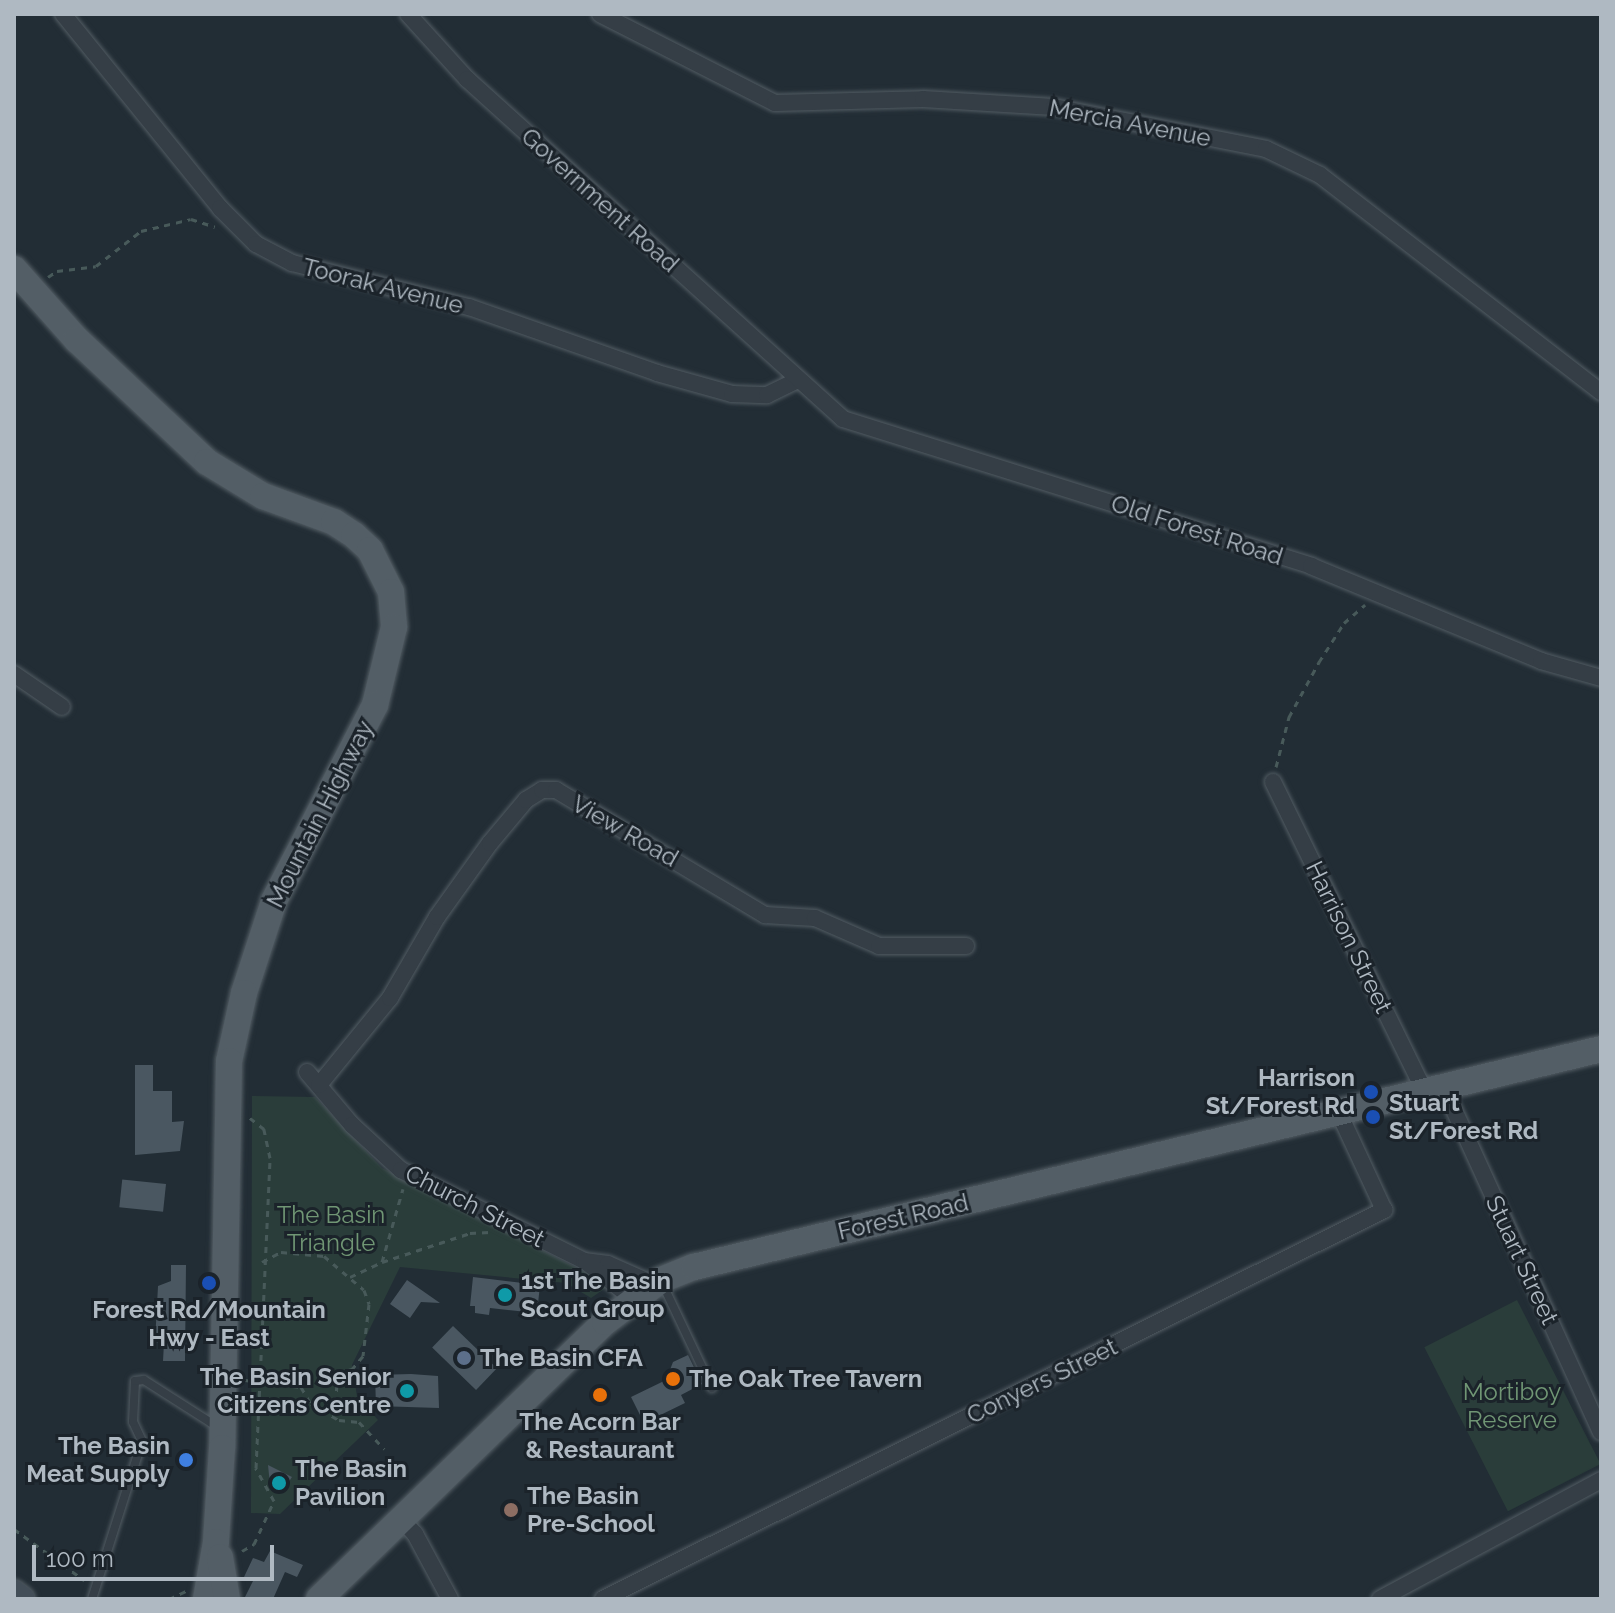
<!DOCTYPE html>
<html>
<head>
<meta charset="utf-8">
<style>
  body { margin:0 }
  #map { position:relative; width:1615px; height:1613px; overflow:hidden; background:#222d35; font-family:Raleway,sans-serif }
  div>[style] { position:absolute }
  .green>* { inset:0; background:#2a3d3a; transform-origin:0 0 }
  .building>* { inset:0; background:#4a5761; transform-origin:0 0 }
  .path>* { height:3px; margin-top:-1.5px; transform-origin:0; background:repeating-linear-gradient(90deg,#485a5a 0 6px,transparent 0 12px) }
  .roads { filter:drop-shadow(0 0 2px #525c63) drop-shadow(0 0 2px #525c63) }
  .lane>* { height:8px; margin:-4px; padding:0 4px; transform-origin:4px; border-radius:4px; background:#353e46 }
  .street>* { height:16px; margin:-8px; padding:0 8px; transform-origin:8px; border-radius:8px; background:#353e46 }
  .secondary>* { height:24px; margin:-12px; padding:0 12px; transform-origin:12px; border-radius:12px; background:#434e58 }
  .primary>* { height:26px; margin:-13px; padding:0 13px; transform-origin:13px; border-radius:13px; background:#535e66 }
  .dots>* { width:22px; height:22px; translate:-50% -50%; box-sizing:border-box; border:4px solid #1b232a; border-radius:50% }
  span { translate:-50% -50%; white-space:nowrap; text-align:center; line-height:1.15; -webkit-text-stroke:6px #1b232a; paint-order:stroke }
  .street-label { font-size:24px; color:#afb9c2 }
  .poi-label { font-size:24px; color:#afb9c2; font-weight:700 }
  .right { translate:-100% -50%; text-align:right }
  .left { translate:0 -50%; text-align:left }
  .park-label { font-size:24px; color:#709674 }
  .frame { position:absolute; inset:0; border:16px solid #afb9c2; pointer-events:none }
  .scale { position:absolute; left:32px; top:1545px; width:242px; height:36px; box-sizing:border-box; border:4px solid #afb9c2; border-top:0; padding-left:10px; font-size:24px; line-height:28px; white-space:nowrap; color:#afb9c2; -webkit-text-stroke:6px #1b232a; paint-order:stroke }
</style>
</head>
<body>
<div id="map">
  <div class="green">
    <div style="clip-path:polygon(252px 1096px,315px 1097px,382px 1168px,610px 1285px,591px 1298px,566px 1283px,400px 1267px,352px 1365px,357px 1396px,378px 1420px,280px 1514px,251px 1513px)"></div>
    <div style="left:1517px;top:1300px;width:184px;height:104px;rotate:63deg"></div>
  </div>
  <div class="building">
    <div style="clip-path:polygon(135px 1065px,153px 1065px,153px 1091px,172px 1091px,172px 1122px,184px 1121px,180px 1151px,135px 1155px)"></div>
    <div style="left:166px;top:1184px;width:28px;height:44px;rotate:96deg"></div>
    <div style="clip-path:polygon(171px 1265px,186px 1265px,185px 1361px,163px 1361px,164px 1343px,155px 1342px,158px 1286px,171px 1281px)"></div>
    <div style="clip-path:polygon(473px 1277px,540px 1285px,537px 1313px,490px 1308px,489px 1315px,475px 1313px,475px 1306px,470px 1306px)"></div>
    <div style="clip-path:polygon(407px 1280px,440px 1303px,421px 1302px,410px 1318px,390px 1304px)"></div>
    <div style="left:453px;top:1326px;width:61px;height:30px;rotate:44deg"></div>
    <div style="clip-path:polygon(688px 1355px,702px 1384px,681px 1395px,685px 1403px,644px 1423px,631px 1397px,666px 1380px,673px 1362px)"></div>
    <div style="clip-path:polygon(411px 1374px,438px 1376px,439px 1408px,376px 1406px,375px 1375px)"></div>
    <div style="clip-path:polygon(268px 1465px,292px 1477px,282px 1492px,270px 1485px)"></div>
    <div style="clip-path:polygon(270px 1551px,303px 1565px,297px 1577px,285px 1572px,273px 1599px,244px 1599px,253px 1581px,244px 1577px,253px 1558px,264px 1562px)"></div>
  </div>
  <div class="path">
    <div style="left:48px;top:277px;width:11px;rotate:-34deg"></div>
    <div style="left:57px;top:271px;width:39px;rotate:-7deg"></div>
    <div style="left:96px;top:266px;width:57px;rotate:-37.9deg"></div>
    <div style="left:141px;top:231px;width:51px;rotate:-13.5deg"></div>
    <div style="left:191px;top:219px;width:25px;rotate:18deg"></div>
    <div style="left:1276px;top:767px;width:52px;rotate:-75.4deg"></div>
    <div style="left:1289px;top:717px;width:63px;rotate:-61.4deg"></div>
    <div style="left:1319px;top:662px;width:46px;rotate:-57.3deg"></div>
    <div style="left:1344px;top:623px;width:28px;rotate:-41deg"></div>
    <div style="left:262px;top:1262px;width:21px;rotate:-28deg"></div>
    <div style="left:281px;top:1252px;width:43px;rotate:5.3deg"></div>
    <div style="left:324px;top:1256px;width:52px;rotate:40.4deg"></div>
    <div style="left:364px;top:1290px;width:15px;rotate:70deg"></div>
    <div style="left:369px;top:1304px;width:52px;rotate:96.6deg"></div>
    <div style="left:363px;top:1356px;width:17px;rotate:130deg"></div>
    <div style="left:352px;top:1369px;width:15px;rotate:164deg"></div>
    <div style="left:338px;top:1373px;width:45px;rotate:95.1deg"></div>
    <div style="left:382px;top:1262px;width:93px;rotate:-18.2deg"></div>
    <div style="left:470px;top:1233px;width:20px;rotate:-3deg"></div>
    <div style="left:350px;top:1277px;width:35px;rotate:-25deg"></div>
    <div style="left:382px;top:1262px;width:76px;rotate:-74deg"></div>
    <div style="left:245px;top:1380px;width:56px;rotate:7.1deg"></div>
    <div style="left:301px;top:1387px;width:20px;rotate:60deg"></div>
    <div style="left:311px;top:1404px;width:32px;rotate:30deg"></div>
    <div style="left:339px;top:1420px;width:20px;rotate:6deg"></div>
    <div style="left:359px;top:1422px;width:37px;rotate:47deg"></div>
    <div style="left:14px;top:1529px;width:87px;rotate:36.1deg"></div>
    <div style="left:242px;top:1551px;width:14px;rotate:-30deg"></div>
    <div style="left:254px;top:1544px;width:47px;rotate:-65.1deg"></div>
    <div style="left:274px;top:1501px;width:38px;rotate:-119deg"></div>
    <div style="left:256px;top:1468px;width:310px;rotate:-87.4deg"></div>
    <div style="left:270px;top:1158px;width:30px;rotate:-102deg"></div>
    <div style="left:264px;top:1129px;width:18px;rotate:-142deg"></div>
    <div style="left:169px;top:1599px;width:19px;rotate:-25deg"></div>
  </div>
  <div class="roads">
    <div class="lane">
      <div style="left:663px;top:1285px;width:114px;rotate:64.6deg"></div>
      <div style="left:92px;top:1599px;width:166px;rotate:-72.4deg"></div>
      <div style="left:142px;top:1441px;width:21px;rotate:-115deg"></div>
      <div style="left:133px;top:1422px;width:41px;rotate:-87.2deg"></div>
      <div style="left:135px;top:1381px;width:9px;rotate:-6deg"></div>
      <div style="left:144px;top:1380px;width:85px;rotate:32.6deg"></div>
    </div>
    <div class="street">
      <div style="left:63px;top:14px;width:250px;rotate:51deg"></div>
      <div style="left:220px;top:208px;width:51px;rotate:45deg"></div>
      <div style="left:256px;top:244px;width:41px;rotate:27.8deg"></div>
      <div style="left:292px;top:263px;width:182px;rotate:14deg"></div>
      <div style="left:469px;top:307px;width:199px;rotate:19.3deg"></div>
      <div style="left:657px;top:373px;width:78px;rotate:15.6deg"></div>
      <div style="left:732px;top:394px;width:35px;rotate:2deg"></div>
      <div style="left:767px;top:395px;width:34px;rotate:-26deg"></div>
      <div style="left:408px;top:14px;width:88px;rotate:47.8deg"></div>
      <div style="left:467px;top:79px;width:507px;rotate:42.12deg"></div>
      <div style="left:843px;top:419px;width:491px;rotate:17.4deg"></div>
      <div style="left:1311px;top:566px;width:249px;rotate:22.4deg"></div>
      <div style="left:1541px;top:661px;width:62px;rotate:15.8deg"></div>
      <div style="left:600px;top:14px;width:196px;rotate:27deg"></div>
      <div style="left:775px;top:103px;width:148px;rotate:-1.5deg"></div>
      <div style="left:923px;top:99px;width:131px;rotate:3.5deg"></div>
      <div style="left:1054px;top:107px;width:216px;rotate:11.2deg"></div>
      <div style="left:1266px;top:149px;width:60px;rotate:25.7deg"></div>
      <div style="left:1320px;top:175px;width:355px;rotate:37.7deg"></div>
      <div style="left:14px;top:674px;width:58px;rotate:34.5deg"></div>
      <div style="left:1273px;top:782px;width:345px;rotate:63.9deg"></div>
      <div style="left:307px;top:1072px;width:70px;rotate:49.7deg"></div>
      <div style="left:352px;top:1125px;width:67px;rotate:42.6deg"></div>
      <div style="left:401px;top:1170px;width:204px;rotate:26.4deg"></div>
      <div style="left:584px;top:1261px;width:24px;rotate:7deg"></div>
      <div style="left:608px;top:1264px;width:49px;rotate:24deg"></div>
      <div style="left:319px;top:1085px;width:112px;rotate:-50.8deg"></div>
      <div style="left:390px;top:998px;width:94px;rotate:-59.9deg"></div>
      <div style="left:437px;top:917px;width:91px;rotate:-54.4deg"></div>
      <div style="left:490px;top:843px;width:56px;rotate:-50.1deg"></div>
      <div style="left:526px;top:800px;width:19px;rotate:-32deg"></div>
      <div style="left:542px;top:790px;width:14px"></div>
      <div style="left:556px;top:790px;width:244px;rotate:30.9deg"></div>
      <div style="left:765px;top:915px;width:50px;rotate:3.4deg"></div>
      <div style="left:815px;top:918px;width:70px;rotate:23.6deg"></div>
      <div style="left:879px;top:946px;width:87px"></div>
      <div style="left:1444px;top:1088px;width:378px;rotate:65.5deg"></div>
      <div style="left:586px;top:1262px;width:58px;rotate:38deg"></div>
      <div style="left:401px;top:1519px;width:21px;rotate:47deg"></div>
      <div style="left:415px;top:1534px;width:74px;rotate:61.7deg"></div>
      <div style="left:603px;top:1599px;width:873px;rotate:-26.48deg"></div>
      <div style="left:1384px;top:1210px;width:107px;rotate:-114.9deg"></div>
      <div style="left:1380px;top:1599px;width:251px;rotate:-28.3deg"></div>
    </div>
    <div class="secondary">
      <div style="left:14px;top:1592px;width:11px;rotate:38deg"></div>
    </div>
    <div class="primary">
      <div style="left:14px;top:269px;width:95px;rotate:48.4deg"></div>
      <div style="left:77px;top:340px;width:178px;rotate:43.2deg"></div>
      <div style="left:207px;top:462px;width:66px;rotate:31.3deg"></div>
      <div style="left:263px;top:496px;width:76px;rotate:20.1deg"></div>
      <div style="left:334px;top:522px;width:24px;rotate:33deg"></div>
      <div style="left:354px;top:535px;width:22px;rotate:43deg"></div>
      <div style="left:370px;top:550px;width:47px;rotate:63.4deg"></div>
      <div style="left:391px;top:592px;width:35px;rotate:85deg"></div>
      <div style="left:394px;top:627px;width:80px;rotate:103.7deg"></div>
      <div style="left:375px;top:705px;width:220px;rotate:117.3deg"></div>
      <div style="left:274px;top:901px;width:97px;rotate:108.1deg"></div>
      <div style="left:244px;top:993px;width:70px;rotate:102.4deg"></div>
      <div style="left:229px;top:1061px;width:387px;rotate:91deg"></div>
      <div style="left:222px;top:1448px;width:94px;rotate:93.7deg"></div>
      <div style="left:216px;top:1542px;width:58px;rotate:100deg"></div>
      <div style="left:220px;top:1557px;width:43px;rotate:80.5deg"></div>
      <div style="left:319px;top:1599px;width:398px;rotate:-44.1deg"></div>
      <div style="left:605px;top:1322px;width:70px;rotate:-36.9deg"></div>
      <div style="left:661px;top:1280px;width:35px;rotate:-22deg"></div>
      <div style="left:694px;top:1267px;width:933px;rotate:-13.51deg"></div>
    </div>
  </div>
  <div class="dots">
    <div style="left:1371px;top:1092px;background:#1a4fb4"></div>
    <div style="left:1373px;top:1117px;background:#1a4fb4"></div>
    <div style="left:209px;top:1283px;background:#1a4fb4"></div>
    <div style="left:505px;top:1295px;background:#0f9aa8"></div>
    <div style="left:464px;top:1358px;background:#5c6f8a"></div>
    <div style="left:673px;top:1379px;background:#e8710a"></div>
    <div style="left:407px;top:1391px;background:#0f9aa8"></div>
    <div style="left:600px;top:1395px;background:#e8710a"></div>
    <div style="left:186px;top:1460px;background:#3f7fe0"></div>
    <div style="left:279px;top:1483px;background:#0f9aa8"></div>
    <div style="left:511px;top:1510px;background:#8d6e63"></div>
  </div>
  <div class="street-label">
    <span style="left:1130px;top:123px;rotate:11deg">Mercia Avenue</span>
    <span style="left:600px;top:200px;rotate:42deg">Government Road</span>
    <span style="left:383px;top:286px;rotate:14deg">Toorak Avenue</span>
    <span style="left:1197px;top:530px;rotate:18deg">Old Forest Road</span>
    <span style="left:320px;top:814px;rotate:-63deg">Mountain Highway</span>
    <span style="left:625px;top:831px;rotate:30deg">View Road</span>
    <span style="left:1349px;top:937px;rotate:64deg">Harrison Street</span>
    <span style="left:475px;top:1206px;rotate:27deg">Church Street</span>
    <span style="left:903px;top:1217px;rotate:-13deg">Forest Road</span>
    <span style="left:1522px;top:1260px;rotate:65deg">Stuart Street</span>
    <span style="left:1042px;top:1381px;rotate:-26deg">Conyers Street</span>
  </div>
  <div class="poi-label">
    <span class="right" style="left:1355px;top:1092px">Harrison<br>St/Forest Rd</span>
    <span class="left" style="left:1389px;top:1117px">Stuart<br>St/Forest Rd</span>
    <span class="left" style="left:521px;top:1295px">1st The Basin<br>Scout Group</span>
    <span style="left:209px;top:1324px">Forest Rd/Mountain<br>Hwy - East</span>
    <span class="left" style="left:480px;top:1358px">The Basin CFA</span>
    <span class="right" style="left:391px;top:1391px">The Basin Senior<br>Citizens Centre</span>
    <span class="left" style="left:689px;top:1379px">The Oak Tree Tavern</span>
    <span style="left:600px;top:1436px">The Acorn Bar<br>&amp; Restaurant</span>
    <span class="right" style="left:170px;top:1460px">The Basin<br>Meat Supply</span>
    <span class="left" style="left:295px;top:1483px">The Basin<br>Pavilion</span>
    <span class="left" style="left:527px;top:1510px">The Basin<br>Pre-School</span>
  </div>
  <div class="park-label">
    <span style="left:331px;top:1229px">The Basin<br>Triangle</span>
    <span style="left:1512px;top:1406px">Mortiboy<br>Reserve</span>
  </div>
  <div class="frame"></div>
  <div class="scale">100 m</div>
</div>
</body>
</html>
